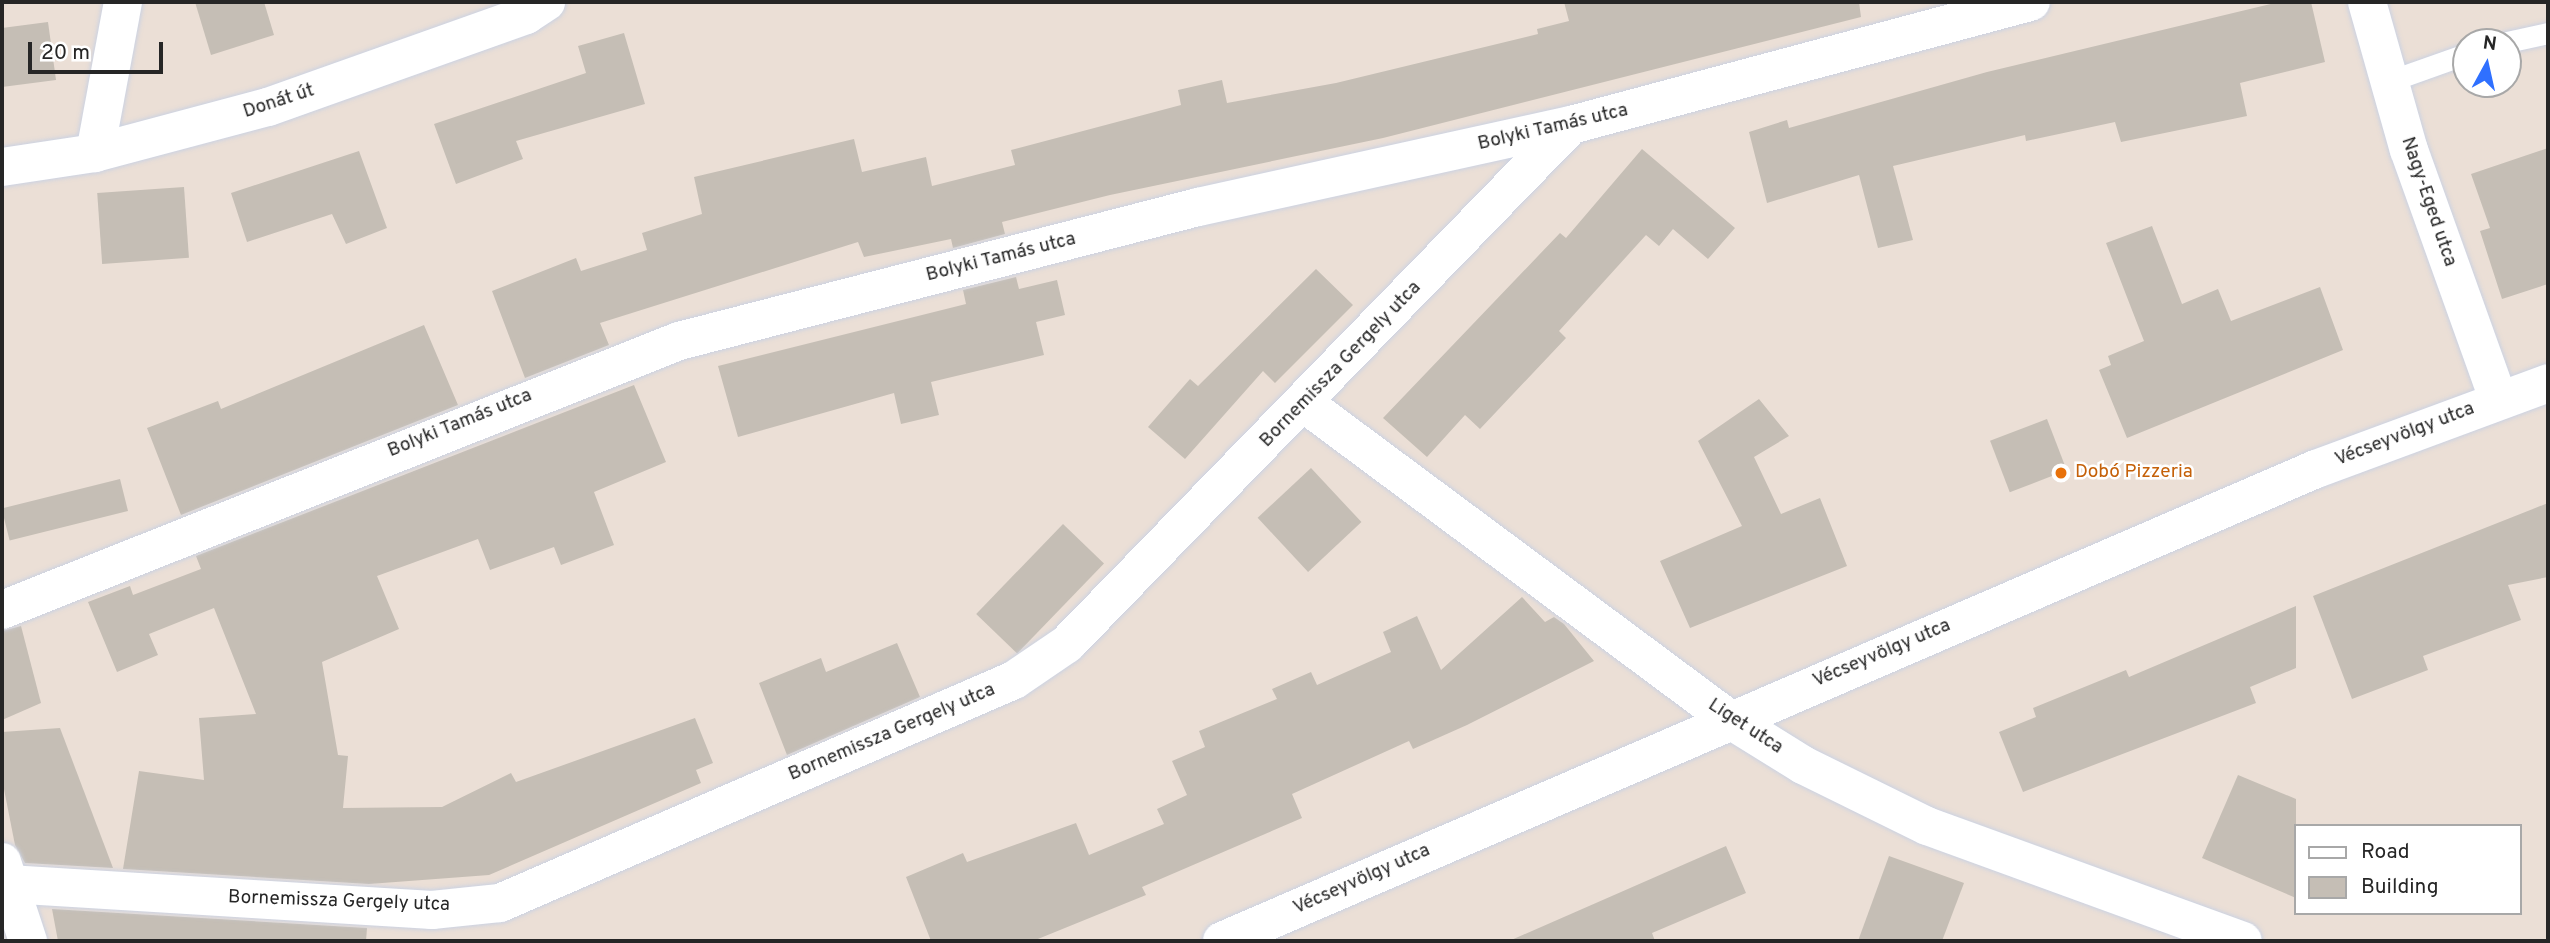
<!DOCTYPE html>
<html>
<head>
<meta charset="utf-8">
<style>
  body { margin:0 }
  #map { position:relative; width:2550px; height:943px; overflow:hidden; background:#ebdfd6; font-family:Overpass,sans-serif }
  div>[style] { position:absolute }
  .building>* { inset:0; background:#c5beb5; transform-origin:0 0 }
  .roads { filter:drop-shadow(0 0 2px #cbd2e2) drop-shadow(0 0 2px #cbd2e2) }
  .service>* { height:21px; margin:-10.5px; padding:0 10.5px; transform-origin:10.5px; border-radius:10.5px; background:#fff }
  .minor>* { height:38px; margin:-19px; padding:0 19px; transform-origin:19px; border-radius:19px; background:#fff }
  .secondary>* { height:38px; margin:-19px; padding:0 19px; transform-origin:19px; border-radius:19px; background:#fff }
  .dots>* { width:19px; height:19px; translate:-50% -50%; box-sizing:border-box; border:4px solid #fff; border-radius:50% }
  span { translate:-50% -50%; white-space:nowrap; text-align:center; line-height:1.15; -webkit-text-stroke:5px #fff; paint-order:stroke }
  .street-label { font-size:19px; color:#262626 }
  .food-label { font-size:19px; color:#c56008 }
  .left { translate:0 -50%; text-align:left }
  .frame { position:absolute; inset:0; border:4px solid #262626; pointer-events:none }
  .legend { position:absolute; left:2294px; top:824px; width:228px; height:91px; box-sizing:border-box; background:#fff; border:2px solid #a8a8a8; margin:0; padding:9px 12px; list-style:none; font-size:21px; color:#262626 }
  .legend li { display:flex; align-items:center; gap:14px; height:35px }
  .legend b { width:35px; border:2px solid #a8a8a8 }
  .north { position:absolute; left:2452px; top:28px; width:70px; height:70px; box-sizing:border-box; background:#fff; border:2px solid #a8a8a8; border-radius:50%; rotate:8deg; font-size:19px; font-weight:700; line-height:28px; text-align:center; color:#262626 }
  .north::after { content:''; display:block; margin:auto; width:24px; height:32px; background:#2f70ff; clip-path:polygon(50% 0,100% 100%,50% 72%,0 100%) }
  .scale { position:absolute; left:28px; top:42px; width:135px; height:32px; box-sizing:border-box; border:4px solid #262626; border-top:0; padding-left:9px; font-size:21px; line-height:24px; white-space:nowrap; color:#262626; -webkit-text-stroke:5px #fff; paint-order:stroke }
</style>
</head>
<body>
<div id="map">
  <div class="building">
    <div style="clip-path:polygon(195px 2px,264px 2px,274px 35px,211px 55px)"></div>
    <div style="clip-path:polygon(1564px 2px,1859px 2px,1861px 17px,1383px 138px,1110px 195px,1002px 222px,1005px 234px,953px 248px,951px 239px,864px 257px,858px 242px,600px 323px,609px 345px,525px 378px,492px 291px,576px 258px,581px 271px,647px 250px,642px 233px,702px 214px,694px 177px,854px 139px,862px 172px,926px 157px,932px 186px,1015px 165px,1011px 150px,1181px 105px,1178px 90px,1222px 80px,1227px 103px,1336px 83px,1538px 34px,1537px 29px,1569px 21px)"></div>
    <div style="clip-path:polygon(2279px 2px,2311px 2px,2325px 62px,2240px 83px,2247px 116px,2121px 142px,2115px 122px,2026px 141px,2025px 135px,1893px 166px,1913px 240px,1878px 248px,1859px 175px,1767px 203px,1749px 132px,1787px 120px,1789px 128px,1987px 72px)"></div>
    <div style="clip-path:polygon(48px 22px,56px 80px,2px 87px,2px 28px)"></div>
    <div style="clip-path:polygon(624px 33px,645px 104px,516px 141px,523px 159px,456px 184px,434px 124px,586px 73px,578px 46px)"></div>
    <div style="clip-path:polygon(2548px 148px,2548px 284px,2502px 299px,2480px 231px,2490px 228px,2471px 174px)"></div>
    <div style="clip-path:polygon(1642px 149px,1735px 228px,1708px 259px,1673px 229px,1659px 246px,1646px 235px,1559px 331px,1566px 338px,1480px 429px,1465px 415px,1427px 457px,1383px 418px,1560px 233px,1566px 238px)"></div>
    <div style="clip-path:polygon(359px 151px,387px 228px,346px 244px,332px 214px,247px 242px,231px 193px)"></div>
    <div style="left:184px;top:187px;width:71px;height:87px;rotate:86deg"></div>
    <div style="clip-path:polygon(2152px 226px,2182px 304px,2218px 289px,2231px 321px,2320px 287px,2343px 350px,2127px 438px,2099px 370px,2111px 365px,2108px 356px,2144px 341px,2106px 243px)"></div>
    <div style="clip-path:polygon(1316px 269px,1353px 305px,1275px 383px,1263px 371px,1185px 459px,1148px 427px,1190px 379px,1198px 386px)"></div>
    <div style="clip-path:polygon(1016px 277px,1019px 289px,1057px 280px,1065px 315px,1036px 322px,1044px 355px,931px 382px,939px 415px,901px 424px,894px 393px,738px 437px,718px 366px,966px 304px,963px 290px)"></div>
    <div style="clip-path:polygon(424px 325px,458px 405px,181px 515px,147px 428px,218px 401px,221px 409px)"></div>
    <div style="clip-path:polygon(634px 385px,666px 462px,594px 492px,614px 545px,561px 565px,554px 547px,490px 570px,478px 539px,377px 576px,399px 629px,322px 662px,338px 755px,348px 756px,343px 808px,442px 807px,511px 773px,516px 782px,695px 718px,713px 763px,696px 770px,701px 783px,489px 875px,369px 884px,123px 869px,139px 771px,204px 780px,199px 718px,256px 714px,214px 608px,149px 634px,158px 655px,117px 672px,88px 602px,130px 586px,133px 595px,201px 569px,196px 556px)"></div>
    <div style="clip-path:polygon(1759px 399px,1789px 436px,1754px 457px,1781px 514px,1820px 498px,1847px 566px,1690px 628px,1660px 561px,1742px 526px,1698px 441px)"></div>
    <div style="left:2047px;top:419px;width:55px;height:61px;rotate:69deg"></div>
    <div style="left:1311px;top:468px;width:74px;height:73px;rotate:47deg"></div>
    <div style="left:120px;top:479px;width:33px;height:122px;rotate:76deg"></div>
    <div style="clip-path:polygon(2548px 503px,2548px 577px,2508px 585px,2521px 620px,2423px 656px,2428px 670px,2352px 699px,2313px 596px)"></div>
    <div style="left:1063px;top:524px;width:57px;height:125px;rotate:44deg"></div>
    <div style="clip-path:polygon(1522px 597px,1545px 622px,1554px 617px,1564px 624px,1594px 661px,1467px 725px,1413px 749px,1409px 741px,1292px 794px,1302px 818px,1142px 887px,1146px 895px,1033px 941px,931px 941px,906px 877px,963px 853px,967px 862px,1076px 823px,1089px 855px,1164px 824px,1157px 809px,1187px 795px,1172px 761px,1205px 747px,1199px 731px,1277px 699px,1272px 689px,1311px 672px,1317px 685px,1391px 652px,1383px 632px,1417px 616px,1441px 670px)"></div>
    <div style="clip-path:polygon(2296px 606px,2296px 668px,2250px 687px,2256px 703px,2023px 792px,1999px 732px,2036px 717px,2033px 708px,2126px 670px,2129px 677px)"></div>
    <div style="clip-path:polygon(21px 626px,41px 703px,2px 720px,2px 631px)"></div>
    <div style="clip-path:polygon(897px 643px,920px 697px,787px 755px,759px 683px,821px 658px,826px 672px)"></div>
    <div style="clip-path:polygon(60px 728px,113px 868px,25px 863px,15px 845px,2px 779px,2px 732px)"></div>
    <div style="clip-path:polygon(2238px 775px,2296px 799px,2296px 898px,2202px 858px)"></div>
    <div style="clip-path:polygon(1726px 846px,1746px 893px,1652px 933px,1655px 941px,1509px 941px)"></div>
    <div style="clip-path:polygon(1889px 856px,1964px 883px,1942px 941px,1858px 941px)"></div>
    <div style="clip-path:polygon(52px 909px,367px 928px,366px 941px,58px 941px)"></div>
  </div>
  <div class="roads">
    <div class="service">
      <div style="left:2507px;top:42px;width:42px;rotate:-12.4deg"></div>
      <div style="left:2387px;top:82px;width:84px;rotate:-19.5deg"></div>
    </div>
    <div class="minor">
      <div style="left:2367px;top:2px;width:154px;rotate:74.2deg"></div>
      <div style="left:2409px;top:150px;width:264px;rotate:70.3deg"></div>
      <div style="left:95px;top:153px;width:154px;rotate:-79.5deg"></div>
      <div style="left:2px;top:167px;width:94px;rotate:-8.6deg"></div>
      <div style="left:95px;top:153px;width:179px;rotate:-14.9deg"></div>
      <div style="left:268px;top:107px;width:274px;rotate:-19.6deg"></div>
      <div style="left:526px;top:15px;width:24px;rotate:-33deg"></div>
      <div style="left:1305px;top:404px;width:528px;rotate:36.61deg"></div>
      <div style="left:1729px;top:719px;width:87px;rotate:31.9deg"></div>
      <div style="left:1803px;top:765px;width:138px;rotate:26.2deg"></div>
      <div style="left:1927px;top:826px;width:336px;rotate:20deg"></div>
      <div style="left:2px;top:610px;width:728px;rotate:-21.67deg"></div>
      <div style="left:679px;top:341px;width:536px;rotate:-14.48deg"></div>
      <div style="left:1198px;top:207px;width:382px;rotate:-12.4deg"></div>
      <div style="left:1571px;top:125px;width:476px;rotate:-15deg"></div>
      <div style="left:2px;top:862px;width:83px;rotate:71.8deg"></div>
      <div style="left:8px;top:884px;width:425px;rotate:3.5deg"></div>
      <div style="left:432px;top:910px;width:68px;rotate:-5.9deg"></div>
      <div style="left:500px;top:903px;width:560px;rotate:-23.45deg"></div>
      <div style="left:1014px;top:680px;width:64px;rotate:-34.2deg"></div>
      <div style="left:1067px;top:644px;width:723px;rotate:-45.84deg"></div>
    </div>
    <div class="secondary">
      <div style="left:1222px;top:941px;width:1191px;rotate:-23.34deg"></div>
      <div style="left:2316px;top:469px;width:247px;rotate:-20.3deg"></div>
    </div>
  </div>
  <div class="dots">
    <div style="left:2061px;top:473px;background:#e8710a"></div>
  </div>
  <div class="street-label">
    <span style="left:279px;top:102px;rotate:-18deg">Donát út</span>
    <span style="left:1553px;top:128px;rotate:-13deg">Bolyki Tamás utca</span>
    <span style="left:2428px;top:202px;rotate:71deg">Nagy-Eged utca</span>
    <span style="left:1001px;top:258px;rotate:-14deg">Bolyki Tamás utca</span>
    <span style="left:1341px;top:365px;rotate:-46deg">Bornemissza Gergely utca</span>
    <span style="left:460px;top:424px;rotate:-22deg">Bolyki Tamás utca</span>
    <span style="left:2405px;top:435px;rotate:-21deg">Vécseyvölgy utca</span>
    <span style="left:1882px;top:654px;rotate:-23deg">Vécseyvölgy utca</span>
    <span style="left:1745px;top:727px;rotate:33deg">Liget utca</span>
    <span style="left:892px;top:733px;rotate:-23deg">Bornemissza Gergely utca</span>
    <span style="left:1362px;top:880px;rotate:-24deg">Vécseyvölgy utca</span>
    <span style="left:339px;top:902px;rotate:2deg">Bornemissza Gergely utca</span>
  </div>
  <div class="food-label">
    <span class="left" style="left:2075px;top:473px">Dobó Pizzeria</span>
  </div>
  <div class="frame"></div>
  <ul class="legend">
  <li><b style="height:9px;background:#fff"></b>Road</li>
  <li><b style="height:19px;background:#c5beb5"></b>Building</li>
  </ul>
  <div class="north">N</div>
  <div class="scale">20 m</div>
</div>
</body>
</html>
